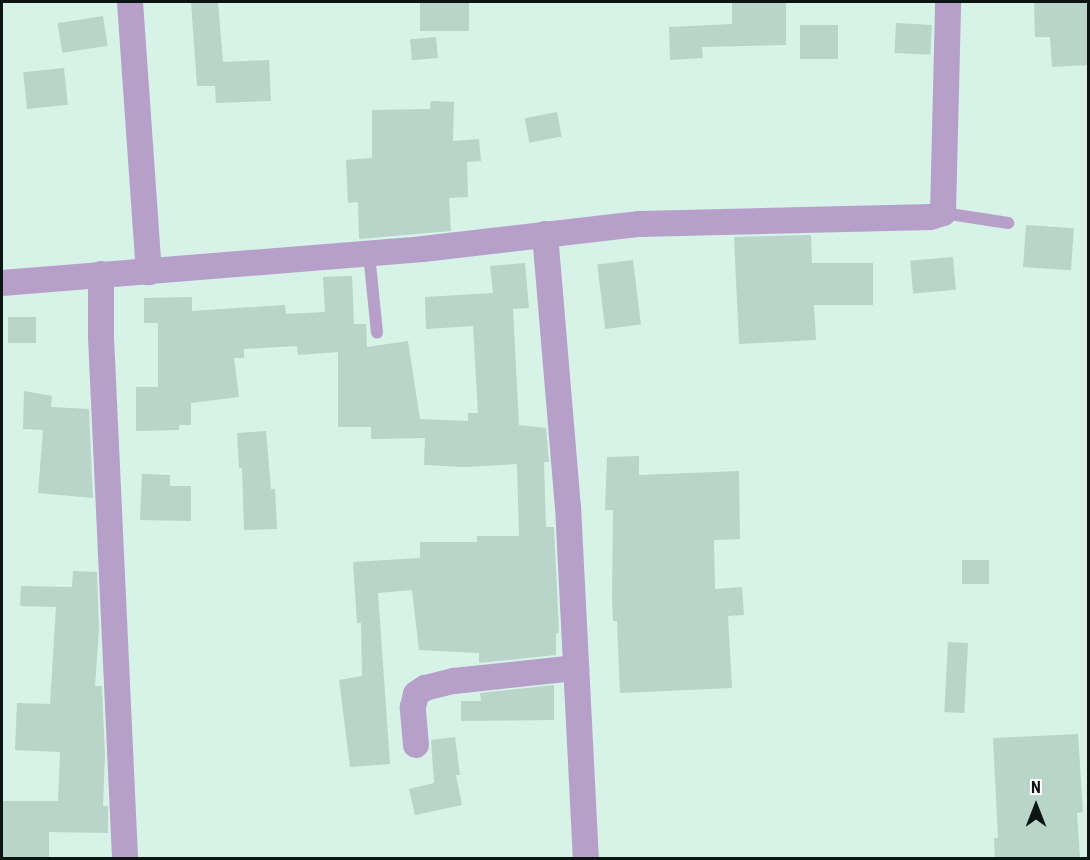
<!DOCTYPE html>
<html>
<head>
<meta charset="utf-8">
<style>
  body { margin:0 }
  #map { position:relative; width:1090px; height:860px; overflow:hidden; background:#d7f2e7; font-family:"Roboto Condensed",sans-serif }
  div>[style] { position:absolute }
  .building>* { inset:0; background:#b9d4c9; transform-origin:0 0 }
  .lane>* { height:12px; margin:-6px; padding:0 6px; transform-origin:6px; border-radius:6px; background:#b6a0c9 }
  .street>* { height:26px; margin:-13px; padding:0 13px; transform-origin:13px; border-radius:13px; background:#b6a0c9 }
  span { translate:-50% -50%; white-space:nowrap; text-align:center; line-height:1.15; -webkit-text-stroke:6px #fff; paint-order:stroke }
  .frame { position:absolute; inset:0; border:3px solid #0b1511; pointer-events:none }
  .north { position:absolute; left:1006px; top:776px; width:60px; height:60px; -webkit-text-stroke:4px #fff; paint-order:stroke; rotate:0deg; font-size:16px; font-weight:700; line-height:24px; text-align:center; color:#0b1511 }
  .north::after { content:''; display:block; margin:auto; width:21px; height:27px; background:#0b1511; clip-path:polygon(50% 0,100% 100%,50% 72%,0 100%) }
</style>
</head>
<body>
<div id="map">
  <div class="building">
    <div style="clip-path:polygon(191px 2px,218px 2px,223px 62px,269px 60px,271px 101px,216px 103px,215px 86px,197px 86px)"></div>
    <div style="left:420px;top:2px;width:49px;height:29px"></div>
    <div style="clip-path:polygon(732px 2px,786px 2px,786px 45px,702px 47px,703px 58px,670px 60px,669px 27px,732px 24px)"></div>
    <div style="clip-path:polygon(1034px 2px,1089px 2px,1089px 65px,1052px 67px,1050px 37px,1035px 37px)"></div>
    <div style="left:103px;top:16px;width:30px;height:46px;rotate:81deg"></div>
    <div style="left:896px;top:23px;width:36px;height:30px;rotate:3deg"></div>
    <div style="left:800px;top:25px;width:38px;height:34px"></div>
    <div style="left:436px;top:37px;width:21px;height:26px;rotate:85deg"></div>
    <div style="left:64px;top:68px;width:37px;height:41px;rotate:84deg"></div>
    <div style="clip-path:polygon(431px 101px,454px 102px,453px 141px,479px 139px,481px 161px,467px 162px,468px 197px,449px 198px,451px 231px,359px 239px,358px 202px,348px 203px,346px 160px,372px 158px,372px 110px,430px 109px)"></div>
    <div style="left:557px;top:112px;width:25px;height:33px;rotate:79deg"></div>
    <div style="left:1026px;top:225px;width:48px;height:42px;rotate:4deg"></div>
    <div style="clip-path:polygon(811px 235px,812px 263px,873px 263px,873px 305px,814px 305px,816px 340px,739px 344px,734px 237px)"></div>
    <div style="left:953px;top:257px;width:33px;height:43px;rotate:85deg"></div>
    <div style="left:633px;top:260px;width:65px;height:36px;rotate:83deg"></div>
    <div style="clip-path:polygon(525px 263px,529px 308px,513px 309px,519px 425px,546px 428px,549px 462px,544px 462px,546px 527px,554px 527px,559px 633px,556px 633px,556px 655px,479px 663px,479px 653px,419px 650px,412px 590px,378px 593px,390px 764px,350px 767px,339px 680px,362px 676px,361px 623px,357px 623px,353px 562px,420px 558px,420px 542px,477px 542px,477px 536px,519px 536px,517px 464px,465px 467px,424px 465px,425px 438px,371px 439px,371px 427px,338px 427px,338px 352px,298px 355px,297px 346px,244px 349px,244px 358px,234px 358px,239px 397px,191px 403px,191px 425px,179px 425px,179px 430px,136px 431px,136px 387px,158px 387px,158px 323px,144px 323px,144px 298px,192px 297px,192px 311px,285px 305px,286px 314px,325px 312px,323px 277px,352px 276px,354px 324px,366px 324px,367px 347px,408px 341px,420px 419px,468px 421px,468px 413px,478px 413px,473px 326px,426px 329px,425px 297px,493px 293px,490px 266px)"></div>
    <div style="left:8px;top:317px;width:28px;height:26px"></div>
    <div style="clip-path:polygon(24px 391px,52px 396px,51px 407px,89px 409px,93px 498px,38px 493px,43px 430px,23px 429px)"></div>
    <div style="clip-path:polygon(266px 431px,271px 489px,275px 489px,277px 529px,244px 530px,242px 468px,239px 468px,237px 433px)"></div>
    <div style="clip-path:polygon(639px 456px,639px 475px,739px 471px,740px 539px,714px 540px,715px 589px,742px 587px,744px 615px,728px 616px,732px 688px,620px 693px,617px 621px,613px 621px,612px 599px,613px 510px,605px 510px,607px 457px)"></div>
    <div style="clip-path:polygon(142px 474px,170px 475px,170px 486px,191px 486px,191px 521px,140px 520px)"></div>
    <div style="left:962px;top:560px;width:27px;height:24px"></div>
    <div style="clip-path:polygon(73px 571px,97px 572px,99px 629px,95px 686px,102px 686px,105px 756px,103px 806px,108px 806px,108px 833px,49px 832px,49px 858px,2px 858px,2px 801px,58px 801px,60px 752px,15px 750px,17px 703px,50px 704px,56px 607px,20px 606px,21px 586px,72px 587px)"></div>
    <div style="left:948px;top:642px;width:20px;height:70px;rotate:3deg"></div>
    <div style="clip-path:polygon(554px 685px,554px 720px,461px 721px,461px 701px,481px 701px,480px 693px)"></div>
    <div style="clip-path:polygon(1078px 734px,1083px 812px,1077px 813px,1080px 858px,995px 858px,994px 838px,998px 838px,993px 738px)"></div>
    <div style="clip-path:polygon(455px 737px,460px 775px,456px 775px,462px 805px,415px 815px,409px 789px,434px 783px,431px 740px)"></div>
  </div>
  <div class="lane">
    <div style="left:943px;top:213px;width:66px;rotate:8.7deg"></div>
    <div style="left:369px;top:254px;width:79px;rotate:84.2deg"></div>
  </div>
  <div class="street">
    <div style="left:130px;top:2px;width:271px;rotate:86deg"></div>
    <div style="left:545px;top:234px;width:273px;rotate:85.2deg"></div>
    <div style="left:568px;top:506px;width:352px;rotate:87.1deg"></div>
    <div style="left:101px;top:274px;width:63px;rotate:90deg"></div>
    <div style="left:101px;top:337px;width:522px;rotate:87.36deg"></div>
    <div style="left:2px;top:283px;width:422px;rotate:-4.6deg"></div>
    <div style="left:423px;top:249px;width:218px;rotate:-6.6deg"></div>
    <div style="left:640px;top:224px;width:291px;rotate:-1.4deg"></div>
    <div style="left:931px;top:217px;width:13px;rotate:-18deg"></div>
    <div style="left:943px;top:213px;width:211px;rotate:-88.6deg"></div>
    <div style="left:416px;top:745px;width:38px;rotate:-95deg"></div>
    <div style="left:413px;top:707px;width:13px;rotate:-77deg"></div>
    <div style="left:416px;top:694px;width:11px;rotate:-34deg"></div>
    <div style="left:425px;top:688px;width:30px;rotate:-14deg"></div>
    <div style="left:454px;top:681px;width:123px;rotate:-6.1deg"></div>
  </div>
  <div class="frame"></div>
  <div class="north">N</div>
</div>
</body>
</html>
